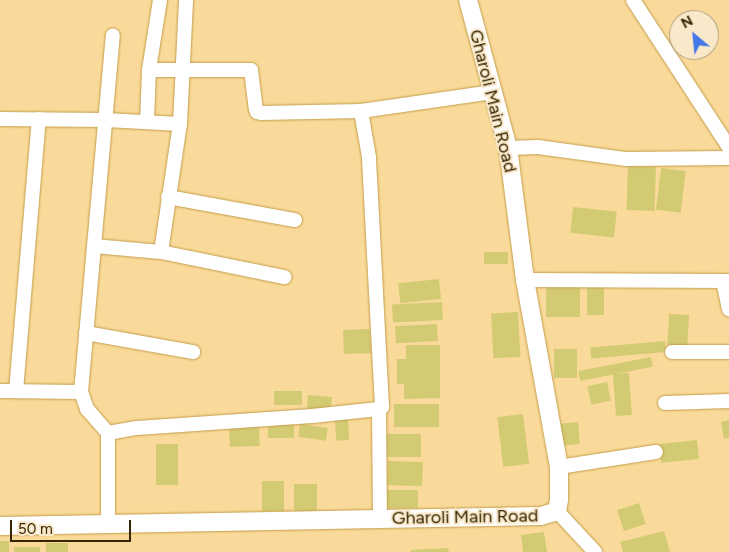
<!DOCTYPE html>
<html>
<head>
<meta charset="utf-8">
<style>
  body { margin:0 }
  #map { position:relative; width:729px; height:552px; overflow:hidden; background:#fada9a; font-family:Figtree,sans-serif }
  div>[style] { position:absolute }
  .building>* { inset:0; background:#d3cb73; transform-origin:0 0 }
  .roads { filter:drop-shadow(0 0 1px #c49d4c) drop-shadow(0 0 1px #c49d4c) }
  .minor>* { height:14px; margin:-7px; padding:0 7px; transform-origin:7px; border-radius:7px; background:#fff }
  .tertiary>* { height:18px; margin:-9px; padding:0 9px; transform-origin:9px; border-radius:9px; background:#fff }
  span { translate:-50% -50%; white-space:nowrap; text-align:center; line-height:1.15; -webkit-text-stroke:4px #f9e9ca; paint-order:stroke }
  .street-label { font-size:18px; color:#352502 }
  .north { position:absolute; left:669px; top:10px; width:50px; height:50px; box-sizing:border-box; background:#f9e9ca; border:1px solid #ab9b7a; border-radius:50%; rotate:332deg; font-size:14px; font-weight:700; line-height:20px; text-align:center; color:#352502 }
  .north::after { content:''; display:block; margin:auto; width:18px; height:22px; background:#4577e8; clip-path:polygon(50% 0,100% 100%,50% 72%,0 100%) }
  .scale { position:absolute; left:10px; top:520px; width:121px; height:22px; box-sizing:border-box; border:2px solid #352502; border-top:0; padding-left:6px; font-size:15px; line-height:18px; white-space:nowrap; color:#352502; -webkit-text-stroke:4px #f9e9ca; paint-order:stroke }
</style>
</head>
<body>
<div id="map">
  <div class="building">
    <div style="left:628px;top:166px;width:28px;height:44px;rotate:2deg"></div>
    <div style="left:661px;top:168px;width:25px;height:42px;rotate:7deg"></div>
    <div style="left:573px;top:207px;width:44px;height:26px;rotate:6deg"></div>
    <div style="left:484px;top:252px;width:24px;height:12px"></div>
    <div style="left:439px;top:279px;width:20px;height:41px;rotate:84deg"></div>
    <div style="left:587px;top:284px;width:17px;height:31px"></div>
    <div style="left:580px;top:287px;width:30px;height:34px;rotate:90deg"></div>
    <div style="left:442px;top:302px;width:18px;height:50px;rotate:87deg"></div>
    <div style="left:518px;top:312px;width:45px;height:27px;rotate:87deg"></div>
    <div style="left:669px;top:314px;width:20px;height:31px;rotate:3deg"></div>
    <div style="left:437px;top:324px;width:17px;height:42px;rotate:87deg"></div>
    <div style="left:370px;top:329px;width:24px;height:27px;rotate:88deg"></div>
    <div style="left:665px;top:341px;width:11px;height:75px;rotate:85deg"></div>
    <div style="clip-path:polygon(406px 345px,440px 345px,440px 398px,404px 399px,404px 384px,397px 384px,397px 359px,406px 359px)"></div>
    <div style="left:554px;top:349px;width:23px;height:29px"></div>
    <div style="left:651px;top:357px;width:10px;height:74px;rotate:79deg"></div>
    <div style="left:629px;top:373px;width:42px;height:16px;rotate:86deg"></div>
    <div style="left:607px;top:382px;width:19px;height:20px;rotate:78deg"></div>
    <div style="left:274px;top:391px;width:28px;height:14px"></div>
    <div style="left:308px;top:395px;width:24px;height:14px;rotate:5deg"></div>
    <div style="left:394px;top:404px;width:45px;height:23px"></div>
    <div style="left:523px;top:414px;width:50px;height:26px;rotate:83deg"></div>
    <div style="left:348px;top:419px;width:21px;height:13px;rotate:87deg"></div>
    <div style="clip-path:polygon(729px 420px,729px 438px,724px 439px,721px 422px)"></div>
    <div style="left:268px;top:422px;width:26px;height:16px"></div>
    <div style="left:578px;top:422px;width:22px;height:23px;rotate:85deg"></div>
    <div style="left:259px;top:423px;width:23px;height:30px;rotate:88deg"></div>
    <div style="left:300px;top:424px;width:28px;height:13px;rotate:8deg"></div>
    <div style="left:386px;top:434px;width:35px;height:23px"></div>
    <div style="left:697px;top:440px;width:19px;height:38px;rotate:84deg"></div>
    <div style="left:156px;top:444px;width:22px;height:41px"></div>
    <div style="left:388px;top:461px;width:35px;height:24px;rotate:2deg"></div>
    <div style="left:262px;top:481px;width:22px;height:30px"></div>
    <div style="left:294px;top:484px;width:23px;height:28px"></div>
    <div style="left:387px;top:490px;width:31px;height:18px"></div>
    <div style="left:639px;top:503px;width:22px;height:23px;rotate:72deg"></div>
    <div style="clip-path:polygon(664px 531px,670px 552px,623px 552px,620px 542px)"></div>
    <div style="clip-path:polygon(544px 532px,547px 552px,523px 552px,521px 535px)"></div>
    <div style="left:0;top:541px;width:9px;height:11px"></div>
    <div style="left:46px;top:543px;width:22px;height:9px"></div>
    <div style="left:14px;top:547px;width:26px;height:5px"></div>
    <div style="clip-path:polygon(448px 548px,449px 552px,411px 552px,411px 550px)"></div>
  </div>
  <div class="roads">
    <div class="minor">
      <div style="left:633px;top:0;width:176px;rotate:56.9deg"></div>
      <div style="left:149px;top:70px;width:102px"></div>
      <div style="left:251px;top:70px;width:39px;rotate:83deg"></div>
      <div style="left:256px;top:109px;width:3px;rotate:72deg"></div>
      <div style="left:257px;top:112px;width:4px;rotate:14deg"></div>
      <div style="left:261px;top:113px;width:100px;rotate:-1.1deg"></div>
      <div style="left:0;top:119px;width:106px;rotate:0.5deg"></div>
      <div style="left:106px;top:120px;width:74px;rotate:3.1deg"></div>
      <div style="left:147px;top:122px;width:52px;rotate:-87.8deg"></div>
      <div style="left:149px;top:70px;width:71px;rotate:-81.1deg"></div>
      <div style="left:508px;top:148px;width:30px;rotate:-2deg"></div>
      <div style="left:538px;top:147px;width:89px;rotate:7.8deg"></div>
      <div style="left:626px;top:159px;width:103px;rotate:-0.6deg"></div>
      <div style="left:168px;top:197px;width:129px;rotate:10.3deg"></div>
      <div style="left:94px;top:246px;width:67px;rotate:5.1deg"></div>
      <div style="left:161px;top:252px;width:126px;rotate:11.5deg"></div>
      <div style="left:161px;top:252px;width:129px;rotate:-81.6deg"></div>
      <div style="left:180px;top:124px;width:124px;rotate:-87.2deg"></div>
      <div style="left:525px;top:280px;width:204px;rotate:0.3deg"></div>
      <div style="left:723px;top:281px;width:29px;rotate:78deg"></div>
      <div style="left:86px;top:333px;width:109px;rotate:10.1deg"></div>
      <div style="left:672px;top:352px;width:57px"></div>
      <div style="left:0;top:391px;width:81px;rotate:0.7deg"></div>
      <div style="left:16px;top:391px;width:273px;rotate:-85.2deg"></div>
      <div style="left:665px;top:403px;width:64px;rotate:-1.8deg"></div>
      <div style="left:379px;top:409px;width:110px;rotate:89.5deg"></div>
      <div style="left:108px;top:433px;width:32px;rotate:-131deg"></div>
      <div style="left:87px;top:409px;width:18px;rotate:-109deg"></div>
      <div style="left:81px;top:392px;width:358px;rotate:-84.9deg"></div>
      <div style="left:559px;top:467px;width:98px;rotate:-8.8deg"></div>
      <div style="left:557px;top:511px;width:56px;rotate:47.2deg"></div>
      <div style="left:108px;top:524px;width:91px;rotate:-90deg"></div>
      <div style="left:108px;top:433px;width:29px;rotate:-10deg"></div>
      <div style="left:137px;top:428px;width:175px;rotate:-3.9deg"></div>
      <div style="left:312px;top:416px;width:67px;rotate:-6deg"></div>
      <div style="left:379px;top:409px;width:4px;rotate:-34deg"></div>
      <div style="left:382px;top:407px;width:250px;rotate:-93deg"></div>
      <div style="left:369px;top:157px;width:47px;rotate:-99.9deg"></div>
      <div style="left:361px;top:111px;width:133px;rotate:-8.2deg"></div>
    </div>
    <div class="tertiary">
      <div style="left:0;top:526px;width:541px;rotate:-1.06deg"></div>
      <div style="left:541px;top:516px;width:17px;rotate:-17deg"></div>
      <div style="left:557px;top:511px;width:11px;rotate:-80deg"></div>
      <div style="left:559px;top:500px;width:33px;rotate:-90deg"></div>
      <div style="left:559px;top:467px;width:190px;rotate:-100.3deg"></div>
      <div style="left:525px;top:280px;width:133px;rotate:-97.3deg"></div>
      <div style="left:508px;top:148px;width:153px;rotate:-105.1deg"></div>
    </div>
  </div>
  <div class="street-label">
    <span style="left:493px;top:101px;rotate:76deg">Gharoli Main Road</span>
    <span style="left:465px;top:517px;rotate:-1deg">Gharoli Main Road</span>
  </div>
  <div class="north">N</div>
  <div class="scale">50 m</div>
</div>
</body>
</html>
